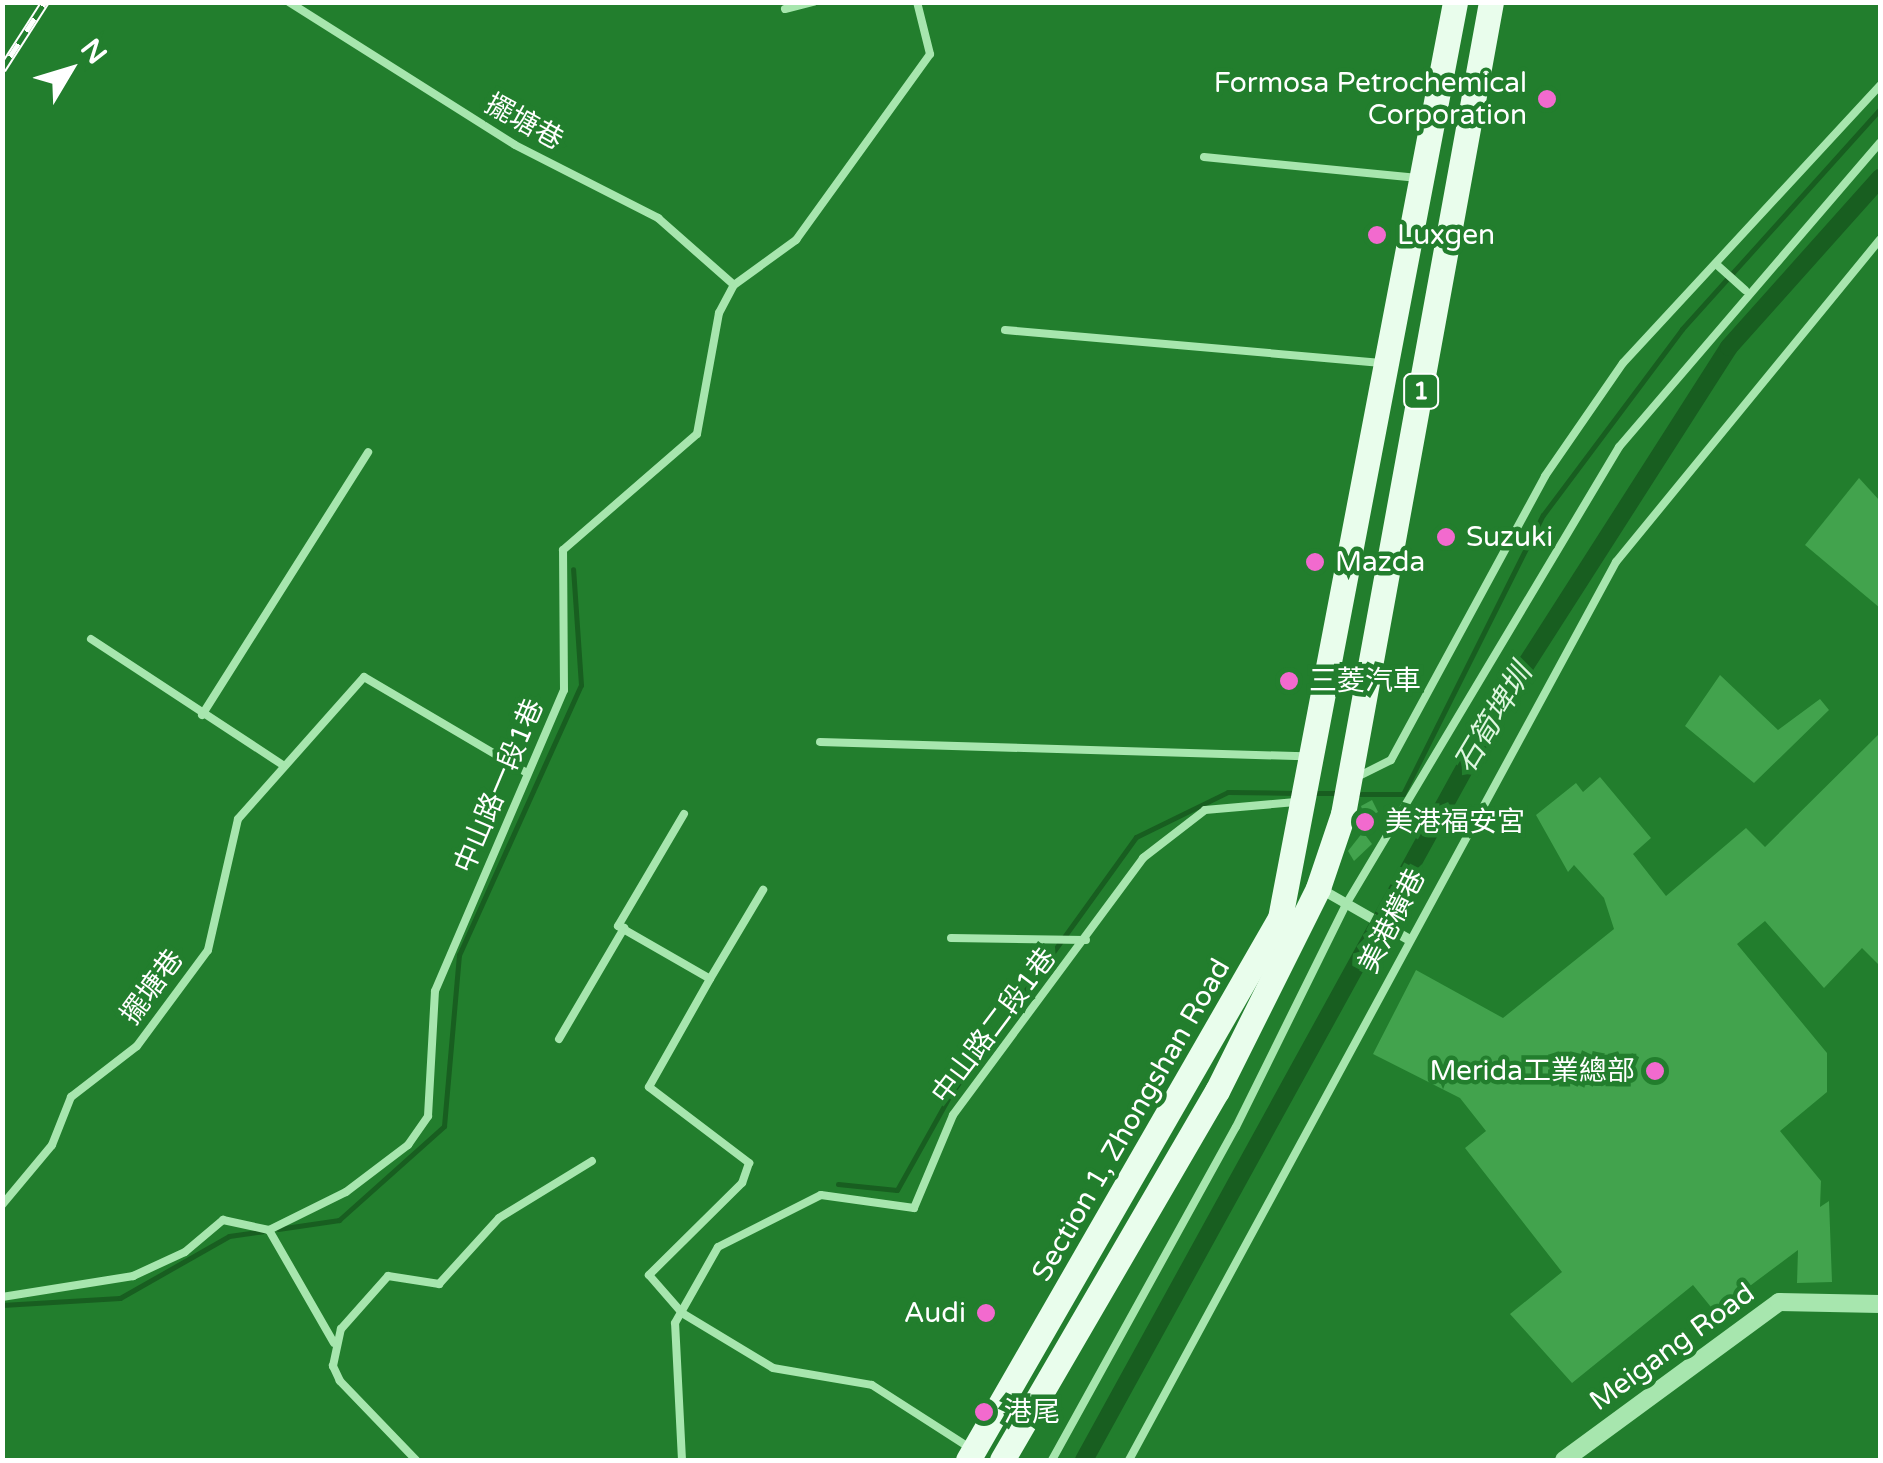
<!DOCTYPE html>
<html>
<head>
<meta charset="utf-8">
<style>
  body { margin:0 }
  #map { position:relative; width:1883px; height:1463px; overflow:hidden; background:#227e2d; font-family:"Varela Round","Noto Sans TC",sans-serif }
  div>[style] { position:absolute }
  .stream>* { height:5px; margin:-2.5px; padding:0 2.5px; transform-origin:2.5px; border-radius:2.5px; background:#185e20 }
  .canal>* { height:18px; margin:-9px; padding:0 9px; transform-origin:9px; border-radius:9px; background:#185e20 }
  .building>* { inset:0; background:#42a34d }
  .service>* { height:8px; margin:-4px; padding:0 4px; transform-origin:4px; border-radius:4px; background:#a7e6ae }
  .minor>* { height:10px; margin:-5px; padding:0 5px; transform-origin:5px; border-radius:5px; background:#a7e6ae }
  .tertiary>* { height:18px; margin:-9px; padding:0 9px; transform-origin:9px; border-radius:9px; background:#a7e6ae }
  .primary>* { height:25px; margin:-12.5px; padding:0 12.5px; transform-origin:12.5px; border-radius:12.5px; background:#e9fdec }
  .rail>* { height:9px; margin-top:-4.5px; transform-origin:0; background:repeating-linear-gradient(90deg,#227e2d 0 15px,#fff 0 30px); box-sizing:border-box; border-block:2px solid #fff }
  .dots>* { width:28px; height:28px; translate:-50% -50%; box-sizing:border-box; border:5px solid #227e2d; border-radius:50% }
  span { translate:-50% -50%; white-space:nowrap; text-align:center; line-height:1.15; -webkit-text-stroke:9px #227e2d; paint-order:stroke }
  .shield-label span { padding:2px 8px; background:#227e2d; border:2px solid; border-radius:8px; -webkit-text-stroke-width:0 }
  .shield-label { font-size:25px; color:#fff; font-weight:700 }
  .poi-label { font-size:28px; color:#fff }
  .right { translate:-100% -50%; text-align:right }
  .left { translate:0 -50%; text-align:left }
  .street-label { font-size:28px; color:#fff }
  .water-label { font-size:30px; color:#ddf7df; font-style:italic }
  .frame { position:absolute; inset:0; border:5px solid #fff; pointer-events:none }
  .north { position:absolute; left:20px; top:20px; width:100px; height:100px; -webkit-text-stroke:8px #227e2d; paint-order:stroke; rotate:52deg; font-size:28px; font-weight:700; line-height:40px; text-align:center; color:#fff }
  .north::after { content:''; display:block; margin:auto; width:35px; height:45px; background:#fff; clip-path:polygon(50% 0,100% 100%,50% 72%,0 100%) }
</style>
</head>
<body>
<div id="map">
  <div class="stream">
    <div style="left:1312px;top:793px;width:29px"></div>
    <div style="left:1357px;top:794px;width:46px"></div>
    <div style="left:1403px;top:794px;width:312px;rotate:-63.4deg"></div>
    <div style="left:1543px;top:515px;width:232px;rotate:-53.2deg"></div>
    <div style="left:1682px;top:329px;width:296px;rotate:-48deg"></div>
    <div style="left:838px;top:1184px;width:59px;rotate:5.8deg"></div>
    <div style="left:897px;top:1190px;width:109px;rotate:-60.8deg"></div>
    <div style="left:950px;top:1095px;width:318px;rotate:-54.2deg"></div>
    <div style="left:1136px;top:837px;width:102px;rotate:-26.1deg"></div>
    <div style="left:1228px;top:792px;width:68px;rotate:0.8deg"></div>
    <div style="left:278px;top:1229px;width:62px;rotate:-8.4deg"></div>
    <div style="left:339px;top:1220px;width:141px;rotate:-41.8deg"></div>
    <div style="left:444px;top:1126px;width:172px;rotate:-85deg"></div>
    <div style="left:459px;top:955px;width:296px;rotate:-65.7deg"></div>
    <div style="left:581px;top:685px;width:116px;rotate:-93.9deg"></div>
    <div style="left:2px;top:1305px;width:118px;rotate:-3.4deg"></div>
    <div style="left:120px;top:1298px;width:125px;rotate:-29.6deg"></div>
    <div style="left:229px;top:1236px;width:34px;rotate:-8deg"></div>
  </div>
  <div class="canal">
    <div style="left:1084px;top:1460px;width:853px;rotate:-61.18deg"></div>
    <div style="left:1495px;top:713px;width:434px;rotate:-57.4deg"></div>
    <div style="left:1729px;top:347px;width:227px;rotate:-48.2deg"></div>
  </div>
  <div class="building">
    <div style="clip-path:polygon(1859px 478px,1880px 501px,1880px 608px,1805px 545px)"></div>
    <div style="clip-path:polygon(1720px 675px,1778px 730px,1820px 699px,1829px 710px,1754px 783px,1685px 726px)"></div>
    <div style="clip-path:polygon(1880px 733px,1880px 966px,1862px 948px,1824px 988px,1765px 921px,1737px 944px,1827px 1053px,1827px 1092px,1780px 1131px,1821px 1181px,1820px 1207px,1829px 1201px,1832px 1282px,1797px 1283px,1798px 1250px,1715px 1312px,1693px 1285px,1572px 1383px,1510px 1314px,1562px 1272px,1465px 1148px,1486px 1131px,1460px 1098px,1373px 1054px,1416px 970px,1503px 1018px,1614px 929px,1604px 898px,1574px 865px,1568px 872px,1536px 815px,1576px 783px,1583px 792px,1600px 777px,1651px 838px,1633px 854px,1666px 896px,1746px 828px,1765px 847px)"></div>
    <div style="clip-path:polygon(1372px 800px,1378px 812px,1365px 819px,1361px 806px)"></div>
    <div style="clip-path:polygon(1363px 832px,1372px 844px,1354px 861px,1348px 851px)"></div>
  </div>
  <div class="service">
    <div style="left:289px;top:2px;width:267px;rotate:32.3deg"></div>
    <div style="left:515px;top:145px;width:161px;rotate:27deg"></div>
    <div style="left:658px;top:218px;width:101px;rotate:41.4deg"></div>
    <div style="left:785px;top:9px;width:29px;rotate:-14deg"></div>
    <div style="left:1204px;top:157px;width:215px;rotate:5.6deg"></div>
    <div style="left:1716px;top:264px;width:39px;rotate:42deg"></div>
    <div style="left:1005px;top:330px;width:375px;rotate:5deg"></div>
    <div style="left:91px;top:639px;width:230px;rotate:33.3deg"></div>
    <div style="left:202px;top:715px;width:311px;rotate:-57.7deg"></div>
    <div style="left:820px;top:742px;width:484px;rotate:1.7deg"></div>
    <div style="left:1355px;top:778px;width:40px;rotate:-26.6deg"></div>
    <div style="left:1391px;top:760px;width:323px;rotate:-61.5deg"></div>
    <div style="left:1545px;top:476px;width:137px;rotate:-55.4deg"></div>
    <div style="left:1623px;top:363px;width:379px;rotate:-47.2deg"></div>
    <div style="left:684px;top:814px;width:130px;rotate:120.5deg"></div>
    <div style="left:618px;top:926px;width:106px;rotate:29.9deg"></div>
    <div style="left:710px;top:979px;width:124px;rotate:119.5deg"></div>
    <div style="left:649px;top:1087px;width:126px;rotate:37.2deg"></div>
    <div style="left:749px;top:1163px;width:21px;rotate:109deg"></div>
    <div style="left:742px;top:1183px;width:131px;rotate:135.3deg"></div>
    <div style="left:649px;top:1275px;width:50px;rotate:49deg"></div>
    <div style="left:682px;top:1313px;width:106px;rotate:31.1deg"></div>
    <div style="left:773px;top:1368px;width:100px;rotate:9.7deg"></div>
    <div style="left:872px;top:1385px;width:113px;rotate:32.7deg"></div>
    <div style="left:951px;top:938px;width:135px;rotate:0.8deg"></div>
    <div style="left:710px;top:979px;width:104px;rotate:-59.2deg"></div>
    <div style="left:559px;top:1039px;width:129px;rotate:-59.6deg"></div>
    <div style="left:2px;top:1205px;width:78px;rotate:-50.2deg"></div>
    <div style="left:52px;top:1145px;width:52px;rotate:-68.4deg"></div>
    <div style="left:71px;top:1097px;width:83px;rotate:-37.7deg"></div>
    <div style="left:137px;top:1046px;width:119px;rotate:-53.5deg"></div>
    <div style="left:208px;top:950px;width:134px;rotate:-77.1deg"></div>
    <div style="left:238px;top:819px;width:190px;rotate:-48.4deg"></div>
    <div style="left:364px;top:677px;width:189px;rotate:30.5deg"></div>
    <div style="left:269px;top:1230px;width:130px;rotate:60.1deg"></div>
    <div style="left:2px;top:1297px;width:133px;rotate:-9.1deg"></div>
    <div style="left:133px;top:1276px;width:57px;rotate:-24.8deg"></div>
    <div style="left:185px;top:1252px;width:50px;rotate:-40.1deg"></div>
    <div style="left:223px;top:1220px;width:47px;rotate:12.3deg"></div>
    <div style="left:269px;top:1230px;width:86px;rotate:-26.3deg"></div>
    <div style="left:346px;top:1192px;width:78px;rotate:-37.2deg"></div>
    <div style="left:408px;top:1145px;width:35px;rotate:-55deg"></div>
    <div style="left:428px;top:1116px;width:125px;rotate:-86.8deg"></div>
    <div style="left:435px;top:991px;width:327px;rotate:-66.8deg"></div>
    <div style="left:564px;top:690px;width:140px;rotate:-90.4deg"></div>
    <div style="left:563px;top:550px;width:177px;rotate:-40.9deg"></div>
    <div style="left:697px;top:434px;width:123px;rotate:-79.7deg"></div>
    <div style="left:719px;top:313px;width:32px;rotate:-62deg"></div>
    <div style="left:734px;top:285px;width:77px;rotate:-36deg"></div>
    <div style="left:796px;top:240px;width:229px;rotate:-54.2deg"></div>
    <div style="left:930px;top:54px;width:54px;rotate:-104deg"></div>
    <div style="left:416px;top:1460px;width:110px;rotate:-133.9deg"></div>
    <div style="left:340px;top:1381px;width:17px;rotate:-115deg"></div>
    <div style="left:333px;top:1366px;width:38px;rotate:-78deg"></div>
    <div style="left:341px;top:1329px;width:71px;rotate:-48.4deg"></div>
    <div style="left:388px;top:1276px;width:52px;rotate:8.9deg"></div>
    <div style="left:439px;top:1284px;width:89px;rotate:-47.7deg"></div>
    <div style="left:499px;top:1218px;width:109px;rotate:-31.5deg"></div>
    <div style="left:682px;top:1460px;width:137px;rotate:-92.9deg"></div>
    <div style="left:675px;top:1323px;width:87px;rotate:-60.5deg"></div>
    <div style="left:718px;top:1247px;width:115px;rotate:-26.8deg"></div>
    <div style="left:821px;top:1195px;width:94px;rotate:8deg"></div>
    <div style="left:914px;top:1208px;width:101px;rotate:-67.2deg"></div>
    <div style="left:953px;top:1115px;width:320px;rotate:-53.5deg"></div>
    <div style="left:1143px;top:858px;width:78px;rotate:-37.7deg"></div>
    <div style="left:1205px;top:810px;width:91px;rotate:-5deg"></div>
    <div style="left:1052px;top:1460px;width:380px;rotate:-61.1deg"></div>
    <div style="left:1236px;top:1127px;width:246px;rotate:-63.7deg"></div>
    <div style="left:1345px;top:906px;width:535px;rotate:-59.16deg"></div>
    <div style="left:1619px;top:447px;width:401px;rotate:-49.4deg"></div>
    <div style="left:1129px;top:1460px;width:1022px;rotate:-61.53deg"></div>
    <div style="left:1616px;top:562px;width:417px;rotate:-50.7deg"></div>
  </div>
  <div class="minor">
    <div style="left:1319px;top:888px;width:103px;rotate:29.8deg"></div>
  </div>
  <div class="tertiary">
    <div style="left:1564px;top:1460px;width:267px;rotate:-36.3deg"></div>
    <div style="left:1779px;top:1302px;width:101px;rotate:1.1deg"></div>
  </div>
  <div class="primary">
    <div style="left:968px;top:1460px;width:625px;rotate:-60.07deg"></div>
    <div style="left:1280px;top:918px;width:933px;rotate:-79.18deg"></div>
    <div style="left:1002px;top:1460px;width:427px;rotate:-59.8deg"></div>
    <div style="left:1217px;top:1091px;width:227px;rotate:-63.5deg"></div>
    <div style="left:1318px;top:888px;width:78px;rotate:-71.3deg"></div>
    <div style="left:1343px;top:814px;width:825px;rotate:-79.67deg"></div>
  </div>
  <div class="rail">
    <div style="left:2px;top:69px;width:80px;rotate:-57.3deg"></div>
  </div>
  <div class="dots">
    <div style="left:1547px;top:99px;background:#f26ace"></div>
    <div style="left:1377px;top:235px;background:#f26ace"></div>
    <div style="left:1446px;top:537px;background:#f26ace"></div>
    <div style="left:1315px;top:562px;background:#f26ace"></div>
    <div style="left:1289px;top:681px;background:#f26ace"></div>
    <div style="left:1365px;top:822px;background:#f26ace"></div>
    <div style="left:1655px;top:1071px;background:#f26ace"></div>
    <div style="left:986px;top:1313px;background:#f26ace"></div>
    <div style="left:984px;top:1412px;background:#f26ace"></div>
  </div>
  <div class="shield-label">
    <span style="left:1421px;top:391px">1</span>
  </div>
  <div class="poi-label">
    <span class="right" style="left:1527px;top:99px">Formosa Petrochemical<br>Corporation</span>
    <span class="left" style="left:1397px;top:235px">Luxgen</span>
    <span class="left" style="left:1466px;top:537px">Suzuki</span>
    <span class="left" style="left:1335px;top:562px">Mazda</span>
    <span class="left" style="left:1309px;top:681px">三菱汽車</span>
    <span class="left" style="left:1385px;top:822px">美港福安宮</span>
    <span class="right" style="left:1635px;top:1071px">Merida工業總部</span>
    <span class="right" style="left:966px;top:1313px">Audi</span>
    <span class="left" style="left:1004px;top:1412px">港尾</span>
  </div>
  <div class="street-label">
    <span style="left:524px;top:122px;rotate:29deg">擺塘巷</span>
    <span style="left:499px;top:786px;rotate:-67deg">中山路一段1巷</span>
    <span style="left:1392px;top:921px;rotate:-63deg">美港橫巷</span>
    <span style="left:152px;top:987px;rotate:-54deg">擺塘巷</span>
    <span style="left:994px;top:1026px;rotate:-53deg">中山路二段1巷</span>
    <span style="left:1131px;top:1120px;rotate:-60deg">Section 1, Zhongshan Road</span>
    <span style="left:1672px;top:1347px;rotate:-36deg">Meigang Road</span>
  </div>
  <div class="water-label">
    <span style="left:1494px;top:719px;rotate:-59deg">石筍埤圳</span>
  </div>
  <div class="frame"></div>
  <div class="north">N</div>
</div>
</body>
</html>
